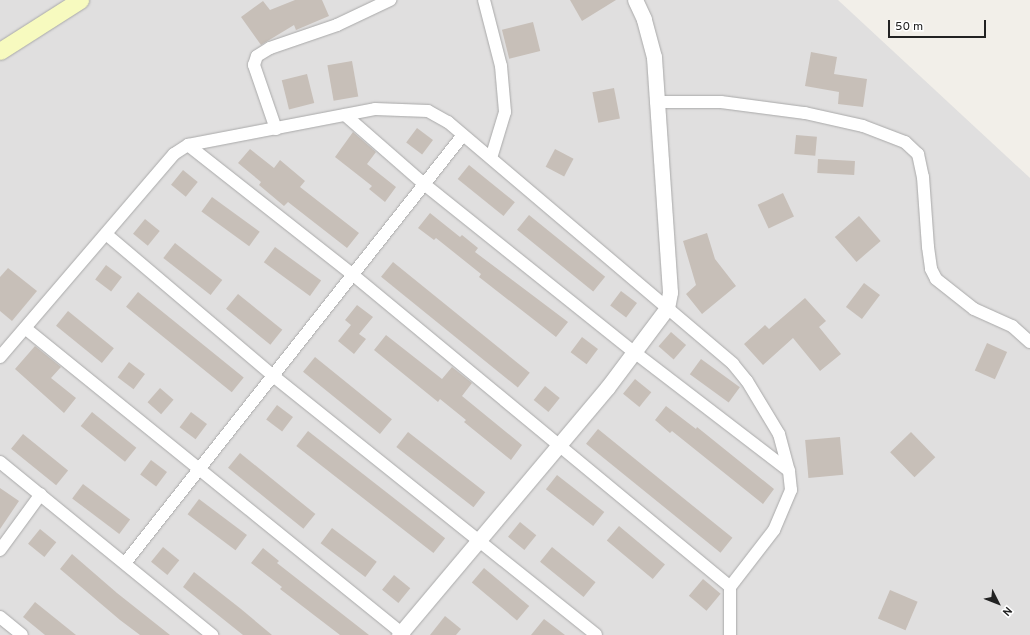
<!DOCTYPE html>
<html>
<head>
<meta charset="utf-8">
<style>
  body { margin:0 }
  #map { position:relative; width:1030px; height:635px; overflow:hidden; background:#f2efe9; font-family:Overpass,sans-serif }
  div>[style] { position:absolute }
  .residential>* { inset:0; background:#e0dfdf }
  .building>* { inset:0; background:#c7bfb8; transform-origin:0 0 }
  .roads { filter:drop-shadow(0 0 1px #a9a9a9) drop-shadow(0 0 1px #a9a9a9) }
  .minor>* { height:12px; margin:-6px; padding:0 6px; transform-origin:6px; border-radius:6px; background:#fff }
  .tertiary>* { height:15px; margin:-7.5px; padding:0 7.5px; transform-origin:7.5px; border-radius:7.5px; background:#fff }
  .secondary>* { height:17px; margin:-8.5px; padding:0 8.5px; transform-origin:8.5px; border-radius:8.5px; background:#f7fabf }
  span { translate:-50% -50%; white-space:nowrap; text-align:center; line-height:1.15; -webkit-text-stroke:3px #fff; paint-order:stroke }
  .north { position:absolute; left:978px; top:583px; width:40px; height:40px; -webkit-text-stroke:3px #fff; paint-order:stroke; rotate:132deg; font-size:11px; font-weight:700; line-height:16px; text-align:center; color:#222 }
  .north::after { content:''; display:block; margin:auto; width:14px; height:18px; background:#222; clip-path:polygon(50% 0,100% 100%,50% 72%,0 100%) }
  .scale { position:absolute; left:888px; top:20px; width:98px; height:18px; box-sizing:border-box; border:2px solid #222; border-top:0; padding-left:5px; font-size:12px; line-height:14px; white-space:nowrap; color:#222; -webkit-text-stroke:3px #fff; paint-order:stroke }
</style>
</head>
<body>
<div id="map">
  <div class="residential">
    <div style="clip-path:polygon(0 0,838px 0,1030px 178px,1030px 635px,0 635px)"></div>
  </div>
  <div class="building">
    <div style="clip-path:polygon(295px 0,322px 0,329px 16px,296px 30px,294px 25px,261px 45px,241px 17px,263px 1px,270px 10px)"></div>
    <div style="clip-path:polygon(570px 0,616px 0,582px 21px)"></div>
    <div style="left:533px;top:22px;width:30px;height:32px;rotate:76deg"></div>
    <div style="clip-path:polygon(811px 52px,837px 57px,834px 74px,867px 79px,863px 107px,838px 104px,839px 92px,805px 86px)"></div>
    <div style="left:352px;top:61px;width:36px;height:25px;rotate:80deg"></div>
    <div style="left:307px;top:74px;width:30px;height:26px;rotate:76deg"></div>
    <div style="left:614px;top:88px;width:31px;height:22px;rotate:79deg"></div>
    <div style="left:417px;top:128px;width:20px;height:18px;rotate:37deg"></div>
    <div style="clip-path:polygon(353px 132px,376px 152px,367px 164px,396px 187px,385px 202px,369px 189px,372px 186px,335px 157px)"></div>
    <div style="left:796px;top:135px;width:21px;height:19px;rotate:5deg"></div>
    <div style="clip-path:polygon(250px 149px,274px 168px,280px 160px,305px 181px,300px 187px,359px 233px,347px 248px,288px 202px,284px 206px,259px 185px,261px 182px,238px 163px)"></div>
    <div style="left:555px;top:149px;width:21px;height:20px;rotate:28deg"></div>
    <div style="left:818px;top:159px;width:37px;height:14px;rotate:3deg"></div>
    <div style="left:469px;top:165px;width:59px;height:18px;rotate:39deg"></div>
    <div style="left:183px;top:170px;width:19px;height:19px;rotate:39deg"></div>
    <div style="left:783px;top:193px;width:26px;height:28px;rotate:65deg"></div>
    <div style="left:212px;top:197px;width:59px;height:18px;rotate:36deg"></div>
    <div style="clip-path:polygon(430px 213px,460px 237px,462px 235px,478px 248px,475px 252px,568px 322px,556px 337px,479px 277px,481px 274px,436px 238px,434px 240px,418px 228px)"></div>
    <div style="left:529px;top:215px;width:98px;height:19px;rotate:39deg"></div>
    <div style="left:859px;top:216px;width:33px;height:32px;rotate:49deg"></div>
    <div style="left:145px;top:219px;width:19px;height:19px;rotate:39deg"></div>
    <div style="clip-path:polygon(707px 233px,715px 259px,736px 286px,702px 314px,686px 294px,696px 285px,683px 241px)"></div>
    <div style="left:175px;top:243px;width:60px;height:19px;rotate:38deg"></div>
    <div style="left:275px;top:247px;width:57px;height:19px;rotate:36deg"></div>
    <div style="left:393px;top:262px;width:176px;height:19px;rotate:39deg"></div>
    <div style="left:106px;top:265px;width:20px;height:18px;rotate:37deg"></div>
    <div style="clip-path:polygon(8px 268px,37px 291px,12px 321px,0 311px,0 277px)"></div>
    <div style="left:864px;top:283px;width:20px;height:30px;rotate:37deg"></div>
    <div style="left:621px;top:291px;width:20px;height:18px;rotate:37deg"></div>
    <div style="left:138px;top:292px;width:136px;height:19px;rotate:39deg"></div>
    <div style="left:238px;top:294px;width:57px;height:19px;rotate:39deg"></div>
    <div style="clip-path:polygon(805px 298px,826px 321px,819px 327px,841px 354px,820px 371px,793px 338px,763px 365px,744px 344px,765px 325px,769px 329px)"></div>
    <div style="clip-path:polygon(357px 305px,373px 317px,359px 334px,366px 339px,354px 354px,338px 341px,351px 325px,345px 320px)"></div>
    <div style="left:68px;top:311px;width:59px;height:19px;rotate:39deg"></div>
    <div style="left:671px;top:332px;width:20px;height:19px;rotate:41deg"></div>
    <div style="clip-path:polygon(386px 335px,442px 379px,452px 367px,472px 383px,462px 396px,522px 445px,511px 460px,464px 422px,466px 420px,440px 399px,438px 402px,374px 350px)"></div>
    <div style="left:582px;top:337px;width:20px;height:19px;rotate:37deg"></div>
    <div style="left:987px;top:343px;width:22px;height:30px;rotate:24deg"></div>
    <div style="clip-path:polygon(35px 346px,61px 367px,51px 378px,76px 398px,64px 413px,15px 369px)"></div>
    <div style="left:315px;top:357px;width:99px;height:19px;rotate:39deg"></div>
    <div style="left:701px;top:359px;width:48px;height:19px;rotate:36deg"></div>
    <div style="left:129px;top:362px;width:20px;height:19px;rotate:37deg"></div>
    <div style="left:635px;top:379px;width:21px;height:19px;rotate:39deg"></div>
    <div style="left:545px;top:386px;width:19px;height:18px;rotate:39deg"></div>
    <div style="left:160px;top:388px;width:18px;height:19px;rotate:41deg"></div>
    <div style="left:277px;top:405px;width:20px;height:18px;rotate:37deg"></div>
    <div style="clip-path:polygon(666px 406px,696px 429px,697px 427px,774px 489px,763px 504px,672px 431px,670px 433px,655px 420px)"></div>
    <div style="left:92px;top:412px;width:57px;height:18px;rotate:39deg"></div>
    <div style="left:191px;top:412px;width:20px;height:19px;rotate:37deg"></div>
    <div style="left:598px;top:429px;width:173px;height:19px;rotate:39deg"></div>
    <div style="left:308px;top:431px;width:174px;height:19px;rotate:38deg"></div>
    <div style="left:408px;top:432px;width:98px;height:19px;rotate:38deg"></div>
    <div style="left:911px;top:432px;width:35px;height:29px;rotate:46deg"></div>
    <div style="left:23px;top:434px;width:58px;height:19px;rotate:39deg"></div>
    <div style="left:840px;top:437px;width:38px;height:35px;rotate:85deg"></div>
    <div style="left:240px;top:453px;width:97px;height:19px;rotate:39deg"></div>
    <div style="left:151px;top:460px;width:20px;height:18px;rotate:37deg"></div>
    <div style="left:557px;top:475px;width:60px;height:18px;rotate:38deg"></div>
    <div style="left:83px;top:484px;width:59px;height:18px;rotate:37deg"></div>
    <div style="clip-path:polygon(0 488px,19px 501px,0 529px)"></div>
    <div style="left:199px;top:499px;width:60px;height:19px;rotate:37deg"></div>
    <div style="left:520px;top:522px;width:21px;height:19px;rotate:39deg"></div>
    <div style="left:619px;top:526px;width:60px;height:19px;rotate:40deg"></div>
    <div style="left:332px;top:528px;width:56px;height:19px;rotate:37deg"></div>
    <div style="left:40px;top:529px;width:21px;height:19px;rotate:39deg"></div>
    <div style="left:163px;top:547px;width:21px;height:19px;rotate:39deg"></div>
    <div style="left:552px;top:547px;width:56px;height:19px;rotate:39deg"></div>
    <div style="clip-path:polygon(263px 548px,279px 561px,277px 563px,369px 635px,340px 635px,280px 589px,282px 587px,251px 563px)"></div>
    <div style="clip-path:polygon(72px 554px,117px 593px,170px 635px,140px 635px,120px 620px,60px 569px)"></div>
    <div style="left:484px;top:568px;width:59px;height:19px;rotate:40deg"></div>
    <div style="clip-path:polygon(194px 572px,241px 609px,272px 635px,243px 635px,183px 587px)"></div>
    <div style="left:394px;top:575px;width:21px;height:19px;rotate:39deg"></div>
    <div style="left:703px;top:579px;width:23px;height:22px;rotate:40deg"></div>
    <div style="left:890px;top:590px;width:30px;height:31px;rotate:23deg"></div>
    <div style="clip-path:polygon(35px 602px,76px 635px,45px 635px,23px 617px)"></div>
    <div style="clip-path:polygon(445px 616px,461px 629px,456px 635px,430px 635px)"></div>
    <div style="clip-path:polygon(544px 619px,565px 635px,531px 635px)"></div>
  </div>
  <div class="roads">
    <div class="minor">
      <div style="left:484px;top:0;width:68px;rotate:75.6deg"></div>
      <div style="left:501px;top:66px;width:46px;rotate:85deg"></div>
      <div style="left:505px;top:112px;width:48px;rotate:106.9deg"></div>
      <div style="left:656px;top:102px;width:65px"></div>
      <div style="left:721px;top:102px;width:85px;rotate:7.5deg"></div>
      <div style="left:805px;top:113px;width:59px;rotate:12.6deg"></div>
      <div style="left:863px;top:126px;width:45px;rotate:20.9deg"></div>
      <div style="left:905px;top:142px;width:18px;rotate:43deg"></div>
      <div style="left:918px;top:154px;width:24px;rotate:78deg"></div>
      <div style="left:923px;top:177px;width:70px;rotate:85.9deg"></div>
      <div style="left:928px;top:247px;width:22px;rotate:82deg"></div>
      <div style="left:931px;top:269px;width:11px;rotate:63deg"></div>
      <div style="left:936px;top:279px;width:48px;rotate:38.3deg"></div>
      <div style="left:974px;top:309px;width:42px;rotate:24.1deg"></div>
      <div style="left:1012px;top:326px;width:24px;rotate:42deg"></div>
      <div style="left:345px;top:115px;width:105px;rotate:41.1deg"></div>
      <div style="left:424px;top:184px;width:269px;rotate:38.7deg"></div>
      <div style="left:634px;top:352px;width:195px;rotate:37.5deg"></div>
      <div style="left:276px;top:129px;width:68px;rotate:-109deg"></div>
      <div style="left:254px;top:65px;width:9px;rotate:-72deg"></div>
      <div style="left:257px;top:56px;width:15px;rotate:-32deg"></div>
      <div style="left:270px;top:48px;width:71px;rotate:-18.9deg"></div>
      <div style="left:337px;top:25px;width:59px;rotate:-25.3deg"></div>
      <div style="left:188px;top:145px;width:209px;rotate:38.2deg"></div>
      <div style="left:352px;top:274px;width:491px;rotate:39.6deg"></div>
      <div style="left:106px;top:234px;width:218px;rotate:40.3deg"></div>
      <div style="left:272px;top:375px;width:415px;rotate:38.7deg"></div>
      <div style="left:25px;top:328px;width:488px;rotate:39deg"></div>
      <div style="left:0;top:357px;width:267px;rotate:-49.4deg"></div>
      <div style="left:174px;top:154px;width:17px;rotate:-33deg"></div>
      <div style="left:188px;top:145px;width:190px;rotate:-10.9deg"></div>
      <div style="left:375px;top:109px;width:53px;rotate:2.2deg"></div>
      <div style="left:428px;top:111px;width:23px;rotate:29deg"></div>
      <div style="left:448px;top:122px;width:374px;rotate:40.3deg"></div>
      <div style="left:733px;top:364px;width:22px;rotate:51deg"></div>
      <div style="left:747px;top:381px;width:62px;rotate:58.9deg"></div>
      <div style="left:779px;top:434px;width:38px;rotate:75deg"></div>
      <div style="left:789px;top:471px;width:19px;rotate:84deg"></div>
      <div style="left:791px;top:490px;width:43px;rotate:113deg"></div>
      <div style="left:774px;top:530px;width:72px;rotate:127.7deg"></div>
      <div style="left:730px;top:587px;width:48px;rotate:90deg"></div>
      <div style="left:0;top:462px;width:274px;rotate:39.2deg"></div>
      <div style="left:0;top:550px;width:69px;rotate:-53.8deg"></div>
      <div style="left:125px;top:563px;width:545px;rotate:-51.7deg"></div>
      <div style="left:0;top:617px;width:28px;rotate:39deg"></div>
    </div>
    <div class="tertiary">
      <div style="left:399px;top:635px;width:323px;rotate:-49.9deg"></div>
      <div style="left:607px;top:388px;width:100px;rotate:-53.1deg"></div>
      <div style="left:667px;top:308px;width:16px;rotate:-79deg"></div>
      <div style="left:670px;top:292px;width:236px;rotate:-93.9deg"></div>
      <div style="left:654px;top:57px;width:39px;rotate:-105deg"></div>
      <div style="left:644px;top:19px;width:21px;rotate:-115deg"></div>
    </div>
    <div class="secondary">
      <div style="left:0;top:51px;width:95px;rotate:-32.5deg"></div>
    </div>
  </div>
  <div class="north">N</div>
  <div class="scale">50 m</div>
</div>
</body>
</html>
